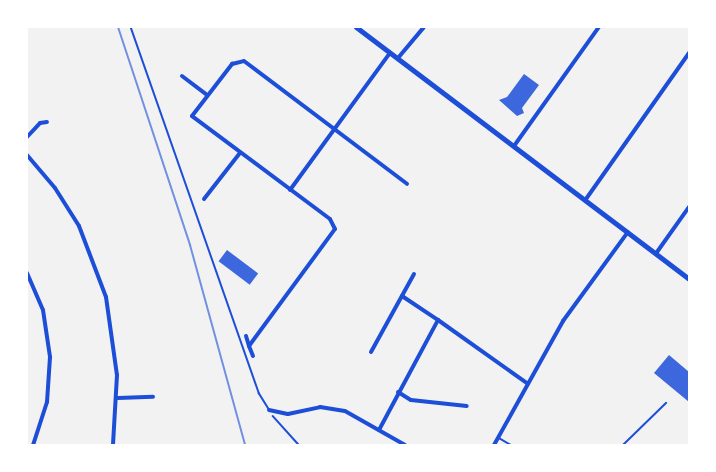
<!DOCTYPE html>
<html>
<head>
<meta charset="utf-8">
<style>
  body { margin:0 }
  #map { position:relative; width:716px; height:472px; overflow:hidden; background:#f2f2f2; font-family:"Sofia Sans Condensed",sans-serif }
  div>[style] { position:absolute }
  .building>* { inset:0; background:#3d67dc; transform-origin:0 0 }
  .path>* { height:1.5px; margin:-0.75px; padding:0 0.75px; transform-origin:0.75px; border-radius:0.75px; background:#1d4ed8 }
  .service>* { height:1.5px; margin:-0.75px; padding:0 0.75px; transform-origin:0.75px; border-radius:0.75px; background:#1d4ed8 }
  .minor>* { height:4px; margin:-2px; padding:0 2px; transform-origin:2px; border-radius:2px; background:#1d4ed8 }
  .primary>* { height:5px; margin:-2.5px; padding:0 2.5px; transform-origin:2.5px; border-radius:2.5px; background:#1d4ed8 }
  .rail>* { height:2px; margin:-1px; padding:0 1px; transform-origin:1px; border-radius:1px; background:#7290e2 }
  span { translate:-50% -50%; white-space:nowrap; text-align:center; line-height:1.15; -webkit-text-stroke:5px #fff; paint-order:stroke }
  .frame { position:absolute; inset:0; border:28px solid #fff; pointer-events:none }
</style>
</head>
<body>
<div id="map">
  <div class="building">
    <div style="clip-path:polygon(524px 74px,539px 85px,522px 108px,524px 113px,517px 116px,499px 100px,507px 97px)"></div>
    <div style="left:227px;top:250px;width:39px;height:14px;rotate:37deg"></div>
    <div style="clip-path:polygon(669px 355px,689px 372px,689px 402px,654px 373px)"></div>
  </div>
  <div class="path">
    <div style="left:273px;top:416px;width:39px;rotate:48deg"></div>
  </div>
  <div class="service">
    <div style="left:131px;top:27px;width:388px;rotate:70.7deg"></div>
    <div style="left:259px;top:393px;width:19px;rotate:58deg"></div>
    <div style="left:499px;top:438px;width:14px;rotate:30deg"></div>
    <div style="left:623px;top:445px;width:60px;rotate:-44.3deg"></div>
  </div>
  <div class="minor">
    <div style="left:398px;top:58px;width:40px;rotate:-50deg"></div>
    <div style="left:182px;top:76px;width:30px;rotate:37deg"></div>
    <div style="left:27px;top:137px;width:19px;rotate:-47deg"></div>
    <div style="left:40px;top:123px;width:7px;rotate:-8deg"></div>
    <div style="left:514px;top:146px;width:146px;rotate:-54.5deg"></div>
    <div style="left:27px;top:155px;width:43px;rotate:49.7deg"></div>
    <div style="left:55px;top:188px;width:45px;rotate:57.7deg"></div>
    <div style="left:79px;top:226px;width:76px;rotate:69.2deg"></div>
    <div style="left:106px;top:297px;width:79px;rotate:82deg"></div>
    <div style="left:117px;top:375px;width:70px;rotate:93.3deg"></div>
    <div style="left:290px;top:190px;width:170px;rotate:-53.9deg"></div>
    <div style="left:204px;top:199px;width:58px;rotate:-52deg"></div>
    <div style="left:586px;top:199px;width:179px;rotate:-54.8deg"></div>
    <div style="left:657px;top:252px;width:55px;rotate:-54.6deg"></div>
    <div style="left:27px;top:273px;width:40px;rotate:66.6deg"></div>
    <div style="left:43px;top:310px;width:48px;rotate:81.5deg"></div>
    <div style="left:50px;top:357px;width:45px;rotate:93.8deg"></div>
    <div style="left:47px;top:402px;width:45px;rotate:108deg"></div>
    <div style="left:402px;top:296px;width:43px;rotate:33.7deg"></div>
    <div style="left:246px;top:336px;width:10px;rotate:73deg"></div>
    <div style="left:371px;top:352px;width:89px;rotate:-61.1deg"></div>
    <div style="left:253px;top:356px;width:11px;rotate:-112deg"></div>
    <div style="left:249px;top:346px;width:145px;rotate:-53.7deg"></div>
    <div style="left:335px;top:229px;width:11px;rotate:-117deg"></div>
    <div style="left:330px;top:219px;width:172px;rotate:-143.3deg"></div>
    <div style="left:192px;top:116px;width:66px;rotate:-52.4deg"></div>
    <div style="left:232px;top:64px;width:12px;rotate:-14deg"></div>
    <div style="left:244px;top:61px;width:204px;rotate:37deg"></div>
    <div style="left:398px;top:392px;width:15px;rotate:32deg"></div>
    <div style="left:411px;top:400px;width:56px;rotate:6.1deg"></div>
    <div style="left:118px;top:398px;width:35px;rotate:-2deg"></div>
    <div style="left:269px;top:410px;width:19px;rotate:12deg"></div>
    <div style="left:288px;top:414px;width:33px;rotate:-12deg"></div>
    <div style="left:320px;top:407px;width:25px;rotate:9deg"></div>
    <div style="left:345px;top:411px;width:69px;rotate:29.5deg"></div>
    <div style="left:379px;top:430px;width:125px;rotate:-61.8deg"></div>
    <div style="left:438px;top:320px;width:110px;rotate:35.4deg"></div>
    <div style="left:494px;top:445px;width:142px;rotate:-60.9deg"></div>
    <div style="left:563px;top:321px;width:110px;rotate:-53.9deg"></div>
  </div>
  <div class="primary">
    <div style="left:356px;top:27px;width:418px;rotate:37.1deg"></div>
  </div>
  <div class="rail">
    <div style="left:118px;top:27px;width:230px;rotate:71.7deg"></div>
    <div style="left:190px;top:245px;width:207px;rotate:74.6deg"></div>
  </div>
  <div class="frame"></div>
</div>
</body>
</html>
